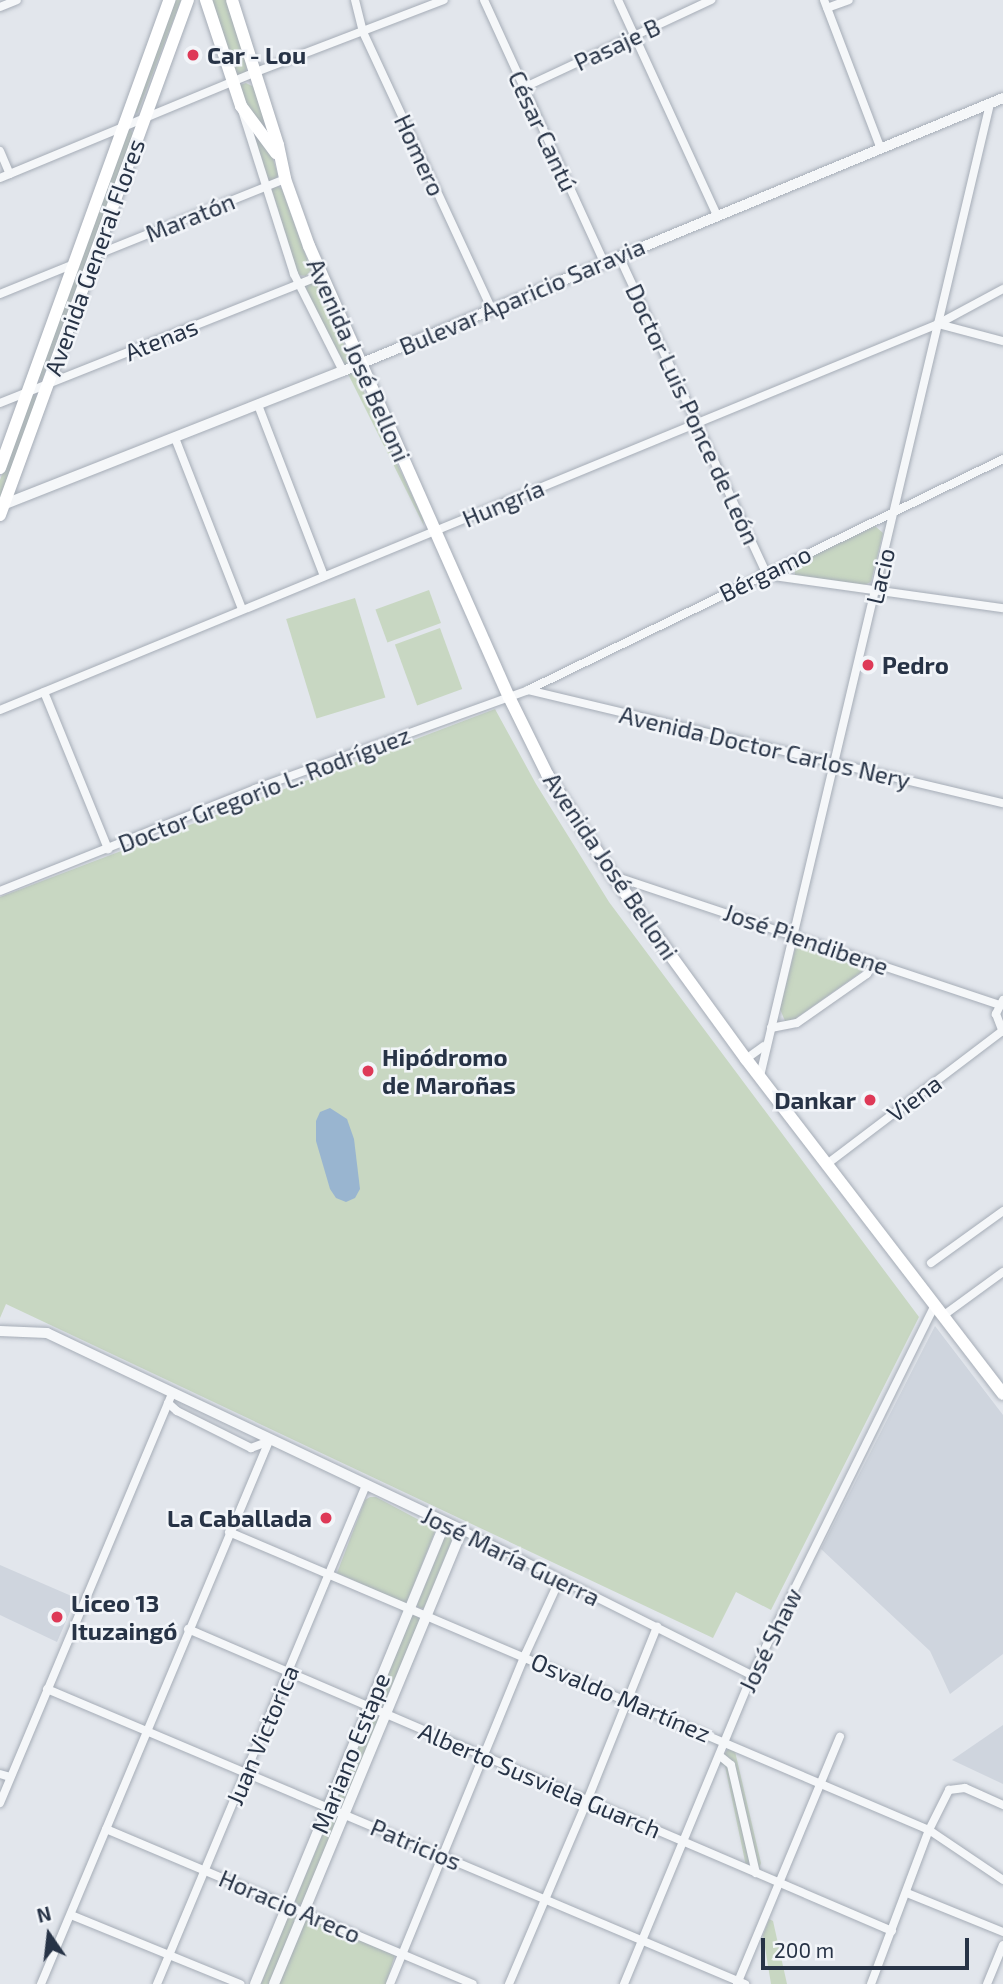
<!DOCTYPE html>
<html>
<head>
<meta charset="utf-8">
<style>
  body { margin:0 }
  #map { position:relative; width:1003px; height:1984px; overflow:hidden; background:#e2e6ec; font-family:"Exo 2",sans-serif }
  div>[style] { position:absolute }
  .built>* { inset:0; background:#cfd5de }
  .green>* { inset:0; background:#c8d7c2; transform-origin:0 0 }
  .water>* { inset:0; background:#99b5d0 }
  .roads { filter:drop-shadow(0 0 2px #a6adb7) drop-shadow(0 0 2px #a6adb7) }
  .minor>* { height:8px; margin:-4px; padding:0 4px; transform-origin:4px; border-radius:4px; background:#f5f7f9 }
  .tertiary>* { height:10px; margin:-5px; padding:0 5px; transform-origin:5px; border-radius:5px; background:#f5f7f9 }
  .secondary>* { height:12px; margin:-6px; padding:0 6px; transform-origin:6px; border-radius:6px; background:#fff }
  .dots>* { width:19px; height:19px; translate:-50% -50%; box-sizing:border-box; border:4px solid #f2f5f9; border-radius:50% }
  span { translate:-50% -50%; white-space:nowrap; text-align:center; line-height:1.15; -webkit-text-stroke:5px #f2f5f9; paint-order:stroke }
  .street-label { font-size:24px; color:#273346 }
  .poi-label { font-size:24px; color:#273346; font-weight:700 }
  .left { translate:0 -50%; text-align:left }
  .right { translate:-100% -50%; text-align:right }
  .north { position:absolute; left:14px; top:1900px; width:70px; height:70px; -webkit-text-stroke:5px #f2f5f9; paint-order:stroke; rotate:346deg; font-size:19px; font-weight:700; line-height:28px; text-align:center; color:#273346 }
  .north::after { content:''; display:block; margin:auto; width:24px; height:32px; background:#273346; clip-path:polygon(50% 0,100% 100%,50% 72%,0 100%) }
  .scale { position:absolute; left:761px; top:1938px; width:208px; height:32px; box-sizing:border-box; border:4px solid #273346; border-top:0; padding-left:9px; font-size:21px; line-height:24px; white-space:nowrap; color:#273346; -webkit-text-stroke:5px #f2f5f9; paint-order:stroke }
</style>
</head>
<body>
<div id="map">
  <div class="built">
    <div style="clip-path:polygon(935px 1326px,1003px 1415px,1003px 1654px,950px 1694px,930px 1651px,821px 1549px)"></div>
    <div style="clip-path:polygon(0 1565px,76px 1598px,57px 1642px,0 1615px)"></div>
    <div style="clip-path:polygon(1003px 1725px,1003px 1784px,952px 1760px)"></div>
  </div>
  <div class="green">
    <div style="clip-path:polygon(174px 0,181px 0,137px 114px,135px 110px)"></div>
    <div style="clip-path:polygon(209px 0,227px 0,247px 65px,246px 73px,237px 76px)"></div>
    <div style="clip-path:polygon(246px 83px,254px 87px,278px 152px,248px 114px,240px 85px)"></div>
    <div style="clip-path:polygon(250px 129px,270px 149px,278px 175px,274px 181px,267px 182px)"></div>
    <div style="clip-path:polygon(128px 130px,131px 130px,133px 135px,42px 380px,38px 378px)"></div>
    <div style="clip-path:polygon(277px 186px,282px 189px,311px 270px,306px 276px,298px 275px,271px 187px)"></div>
    <div style="clip-path:polygon(316px 282px,351px 360px,345px 365px,304px 289px,305px 285px)"></div>
    <div style="clip-path:polygon(354px 371px,423px 519px,424px 526px,348px 374px)"></div>
    <div style="clip-path:polygon(34px 394px,37px 399px,0 500px,0 480px,30px 397px)"></div>
    <div style="clip-path:polygon(875px 526px,883px 533px,871px 582px,864px 585px,801px 579px,795px 575px,794px 565px)"></div>
    <div style="left:429px;top:590px;width:35px;height:57px;rotate:70deg"></div>
    <div style="left:355px;top:598px;width:104px;height:72px;rotate:73deg"></div>
    <div style="left:440px;top:628px;width:65px;height:48px;rotate:70deg"></div>
    <div style="clip-path:polygon(495px 709px,536px 784px,609px 902px,919px 1317px,771px 1610px,736px 1592px,713px 1638px,6px 1304px,0 1318px,0 897px)"></div>
    <div style="clip-path:polygon(802px 942px,862px 962px,864px 970px,792px 1021px,785px 1021px,780px 1009px,795px 949px)"></div>
    <div style="clip-path:polygon(370px 1497px,376px 1497px,436px 1529px,406px 1604px,337px 1573px,365px 1500px)"></div>
    <div style="clip-path:polygon(450px 1533px,453px 1537px,424px 1608px,419px 1608px,417px 1605px,446px 1534px)"></div>
    <div style="clip-path:polygon(416px 1615px,420px 1619px,383px 1706px,379px 1707px,376px 1703px,412px 1616px)"></div>
    <div style="clip-path:polygon(371px 1715px,377px 1715px,379px 1719px,343px 1806px,338px 1807px,336px 1801px)"></div>
    <div style="clip-path:polygon(729px 1747px,734px 1747px,761px 1863px,759px 1869px,746px 1866px,725px 1766px,719px 1763px)"></div>
    <div style="clip-path:polygon(335px 1813px,339px 1817px,302px 1904px,298px 1905px,295px 1901px,331px 1814px)"></div>
    <div style="clip-path:polygon(293px 1913px,297px 1917px,269px 1984px,261px 1984px,289px 1914px)"></div>
    <div style="clip-path:polygon(309px 1919px,395px 1955px,386px 1984px,278px 1984px,305px 1920px)"></div>
    <div style="clip-path:polygon(769px 1919px,773px 1921px,787px 1984px,771px 1984px,763px 1935px)"></div>
  </div>
  <div class="water">
    <div style="clip-path:polygon(330px 1108px,347px 1119px,354px 1139px,360px 1189px,355px 1198px,346px 1202px,336px 1198px,330px 1189px,316px 1141px,316px 1121px,320px 1112px)"></div>
  </div>
  <div class="roads">
    <div class="minor">
      <div style="left:355px;top:0;width:33px;rotate:76deg"></div>
      <div style="left:363px;top:32px;width:304px;rotate:65.1deg"></div>
      <div style="left:484px;top:0;width:288px;rotate:65.4deg"></div>
      <div style="left:618px;top:0;width:237px;rotate:65.3deg"></div>
      <div style="left:824px;top:0;width:157px;rotate:69.1deg"></div>
      <div style="left:0;top:7px;width:18px;rotate:-22deg"></div>
      <div style="left:827px;top:8px;width:23px;rotate:-20deg"></div>
      <div style="left:523px;top:88px;width:208px;rotate:-25.1deg"></div>
      <div style="left:242px;top:110px;width:172px;rotate:72.4deg"></div>
      <div style="left:294px;top:274px;width:109px;rotate:63.2deg"></div>
      <div style="left:0;top:151px;width:25px;rotate:67deg"></div>
      <div style="left:0;top:178px;width:277px;rotate:-22.5deg"></div>
      <div style="left:256px;top:72px;width:201px;rotate:-21deg"></div>
      <div style="left:96px;top:255px;width:204px;rotate:-21.9deg"></div>
      <div style="left:619px;top:256px;width:349px;rotate:65.1deg"></div>
      <div style="left:766px;top:572px;width:9px;rotate:27deg"></div>
      <div style="left:774px;top:576px;width:231px;rotate:8deg"></div>
      <div style="left:0;top:294px;width:80px;rotate:-22.1deg"></div>
      <div style="left:938px;top:324px;width:67px;rotate:14.7deg"></div>
      <div style="left:0;top:403px;width:347px;rotate:-21.7deg"></div>
      <div style="left:258px;top:405px;width:183px;rotate:68.9deg"></div>
      <div style="left:175px;top:438px;width:184px;rotate:68.6deg"></div>
      <div style="left:528px;top:690px;width:488px;rotate:13.4deg"></div>
      <div style="left:44px;top:692px;width:170px;rotate:67.8deg"></div>
      <div style="left:0;top:710px;width:1014px;rotate:-22.37deg"></div>
      <div style="left:938px;top:324px;width:74px;rotate:-28.3deg"></div>
      <div style="left:614px;top:876px;width:406px;rotate:18.5deg"></div>
      <div style="left:0;top:891px;width:275px;rotate:-21.8deg"></div>
      <div style="left:255px;top:789px;width:290px;rotate:-19.9deg"></div>
      <div style="left:528px;top:690px;width:528px;rotate:-25.93deg"></div>
      <div style="left:1003px;top:1000px;width:16px;rotate:117deg"></div>
      <div style="left:996px;top:1014px;width:19px;rotate:69deg"></div>
      <div style="left:771px;top:1028px;width:26px;rotate:-11deg"></div>
      <div style="left:797px;top:1023px;width:85px;rotate:-35deg"></div>
      <div style="left:867px;top:974px;width:13px;rotate:-58deg"></div>
      <div style="left:746px;top:1059px;width:22px;rotate:-36deg"></div>
      <div style="left:760px;top:1076px;width:999px;rotate:-76.69deg"></div>
      <div style="left:827px;top:1164px;width:220px;rotate:-37.2deg"></div>
      <div style="left:931px;top:1263px;width:89px;rotate:-35.8deg"></div>
      <div style="left:944px;top:1315px;width:73px;rotate:-36.1deg"></div>
      <div style="left:168px;top:1403px;width:12px;rotate:42deg"></div>
      <div style="left:177px;top:1411px;width:83px;rotate:26.6deg"></div>
      <div style="left:251px;top:1448px;width:19px;rotate:-21deg"></div>
      <div style="left:462px;top:1530px;width:324px;rotate:26.6deg"></div>
      <div style="left:229px;top:1532px;width:761px;rotate:23.06deg"></div>
      <div style="left:929px;top:1830px;width:89px;rotate:34deg"></div>
      <div style="left:188px;top:1629px;width:766px;rotate:23.22deg"></div>
      <div style="left:47px;top:1689px;width:758px;rotate:22.91deg"></div>
      <div style="left:720px;top:1756px;width:14px;rotate:39deg"></div>
      <div style="left:731px;top:1765px;width:111px;rotate:77deg"></div>
      <div style="left:0;top:1774px;width:10px;rotate:17deg"></div>
      <div style="left:0;top:1803px;width:445px;rotate:-67.2deg"></div>
      <div style="left:106px;top:1829px;width:398px;rotate:22.9deg"></div>
      <div style="left:907px;top:1893px;width:104px;rotate:22.1deg"></div>
      <div style="left:71px;top:1915px;width:183px;rotate:22.2deg"></div>
      <div style="left:41px;top:1984px;width:589px;rotate:-67.22deg"></div>
      <div style="left:157px;top:1984px;width:541px;rotate:-67.27deg"></div>
      <div style="left:390px;top:1984px;width:356px;rotate:-67.7deg"></div>
      <div style="left:525px;top:1655px;width:81px;rotate:-65.3deg"></div>
      <div style="left:509px;top:1984px;width:199px;rotate:-66.9deg"></div>
      <div style="left:587px;top:1801px;width:188px;rotate:-68.1deg"></div>
      <div style="left:624px;top:1984px;width:334px;rotate:-67.5deg"></div>
      <div style="left:752px;top:1675px;width:413px;rotate:-63.7deg"></div>
      <div style="left:737px;top:1984px;width:268px;rotate:-67.4deg"></div>
      <div style="left:871px;top:1984px;width:165px;rotate:-69.4deg"></div>
      <div style="left:929px;top:1830px;width:45px;rotate:-63.4deg"></div>
      <div style="left:949px;top:1790px;width:16px;rotate:-7deg"></div>
      <div style="left:965px;top:1788px;width:42px;rotate:24.1deg"></div>
      <div style="left:987px;top:1984px;width:42px;rotate:-67.7deg"></div>
    </div>
    <div class="tertiary">
      <div style="left:0;top:506px;width:369px;rotate:-21.5deg"></div>
      <div style="left:343px;top:371px;width:714px;rotate:-22.47deg"></div>
      <div style="left:0;top:1331px;width:47px;rotate:2.4deg"></div>
      <div style="left:47px;top:1333px;width:459px;rotate:25.4deg"></div>
      <div style="left:462px;top:1530px;width:491px;rotate:112.5deg"></div>
      <div style="left:255px;top:1984px;width:499px;rotate:-67.6deg"></div>
    </div>
    <div class="secondary">
      <div style="left:206px;top:0;width:112px;rotate:71.7deg"></div>
      <div style="left:241px;top:106px;width:59px;rotate:53.3deg"></div>
      <div style="left:232px;top:0;width:152px;rotate:72.4deg"></div>
      <div style="left:278px;top:145px;width:35px;rotate:78deg"></div>
      <div style="left:285px;top:179px;width:71px;rotate:70.3deg"></div>
      <div style="left:309px;top:246px;width:493px;rotate:66.1deg"></div>
      <div style="left:509px;top:697px;width:86px;rotate:63.7deg"></div>
      <div style="left:547px;top:774px;width:121px;rotate:57.1deg"></div>
      <div style="left:613px;top:876px;width:226px;rotate:54deg"></div>
      <div style="left:746px;top:1059px;width:422px;rotate:52.5deg"></div>
      <div style="left:0;top:468px;width:498px;rotate:-70.1deg"></div>
      <div style="left:0;top:515px;width:548px;rotate:-69.95deg"></div>
    </div>
  </div>
  <div class="dots">
    <div style="left:193px;top:55px;background:#de3957"></div>
    <div style="left:868px;top:665px;background:#de3957"></div>
    <div style="left:368px;top:1071px;background:#de3957"></div>
    <div style="left:870px;top:1100px;background:#de3957"></div>
    <div style="left:326px;top:1518px;background:#de3957"></div>
    <div style="left:57px;top:1617px;background:#de3957"></div>
  </div>
  <div class="street-label">
    <span style="left:617px;top:44px;rotate:-25deg">Pasaje B</span>
    <span style="left:543px;top:131px;rotate:65deg">César Cantú</span>
    <span style="left:420px;top:155px;rotate:65deg">Homero</span>
    <span style="left:190px;top:217px;rotate:-22deg">Maratón</span>
    <span style="left:94px;top:257px;rotate:-70deg">Avenida General Flores</span>
    <span style="left:522px;top:296px;rotate:-23deg">Bulevar Aparicio Saravia</span>
    <span style="left:161px;top:339px;rotate:-22deg">Atenas</span>
    <span style="left:359px;top:360px;rotate:66deg">Avenida José Belloni</span>
    <span style="left:693px;top:414px;rotate:65deg">Doctor Luis Ponce de León</span>
    <span style="left:503px;top:503px;rotate:-23deg">Hungría</span>
    <span style="left:765px;top:573px;rotate:-26deg">Bérgamo</span>
    <span style="left:880px;top:576px;rotate:-77deg">Lacio</span>
    <span style="left:765px;top:747px;rotate:13deg">Avenida Doctor Carlos Nery</span>
    <span style="left:264px;top:789px;rotate:-21deg">Doctor Gregorio L. Rodríguez</span>
    <span style="left:611px;top:866px;rotate:56deg">Avenida José Belloni</span>
    <span style="left:806px;top:939px;rotate:19deg">José Piendibene</span>
    <span style="left:914px;top:1098px;rotate:-37deg">Viena</span>
    <span style="left:511px;top:1556px;rotate:26deg">José María Guerra</span>
    <span style="left:770px;top:1640px;rotate:-64deg">José Shaw</span>
    <span style="left:621px;top:1697px;rotate:23deg">Osvaldo Martínez</span>
    <span style="left:262px;top:1735px;rotate:-67deg">Juan Victorica</span>
    <span style="left:350px;top:1753px;rotate:-68deg">Mariano Estape</span>
    <span style="left:540px;top:1780px;rotate:23deg">Alberto Susviela Guarch</span>
    <span style="left:416px;top:1844px;rotate:23deg">Patricios</span>
    <span style="left:290px;top:1906px;rotate:23deg">Horacio Areco</span>
  </div>
  <div class="poi-label">
    <span class="left" style="left:207px;top:55px">Car - Lou</span>
    <span class="left" style="left:882px;top:665px">Pedro</span>
    <span class="left" style="left:382px;top:1071px">Hipódromo<br>de Maroñas</span>
    <span class="right" style="left:856px;top:1100px">Dankar</span>
    <span class="right" style="left:312px;top:1518px">La Caballada</span>
    <span class="left" style="left:71px;top:1617px">Liceo 13<br>Ituzaingó</span>
  </div>
  <div class="north">N</div>
  <div class="scale">200 m</div>
</div>
</body>
</html>
